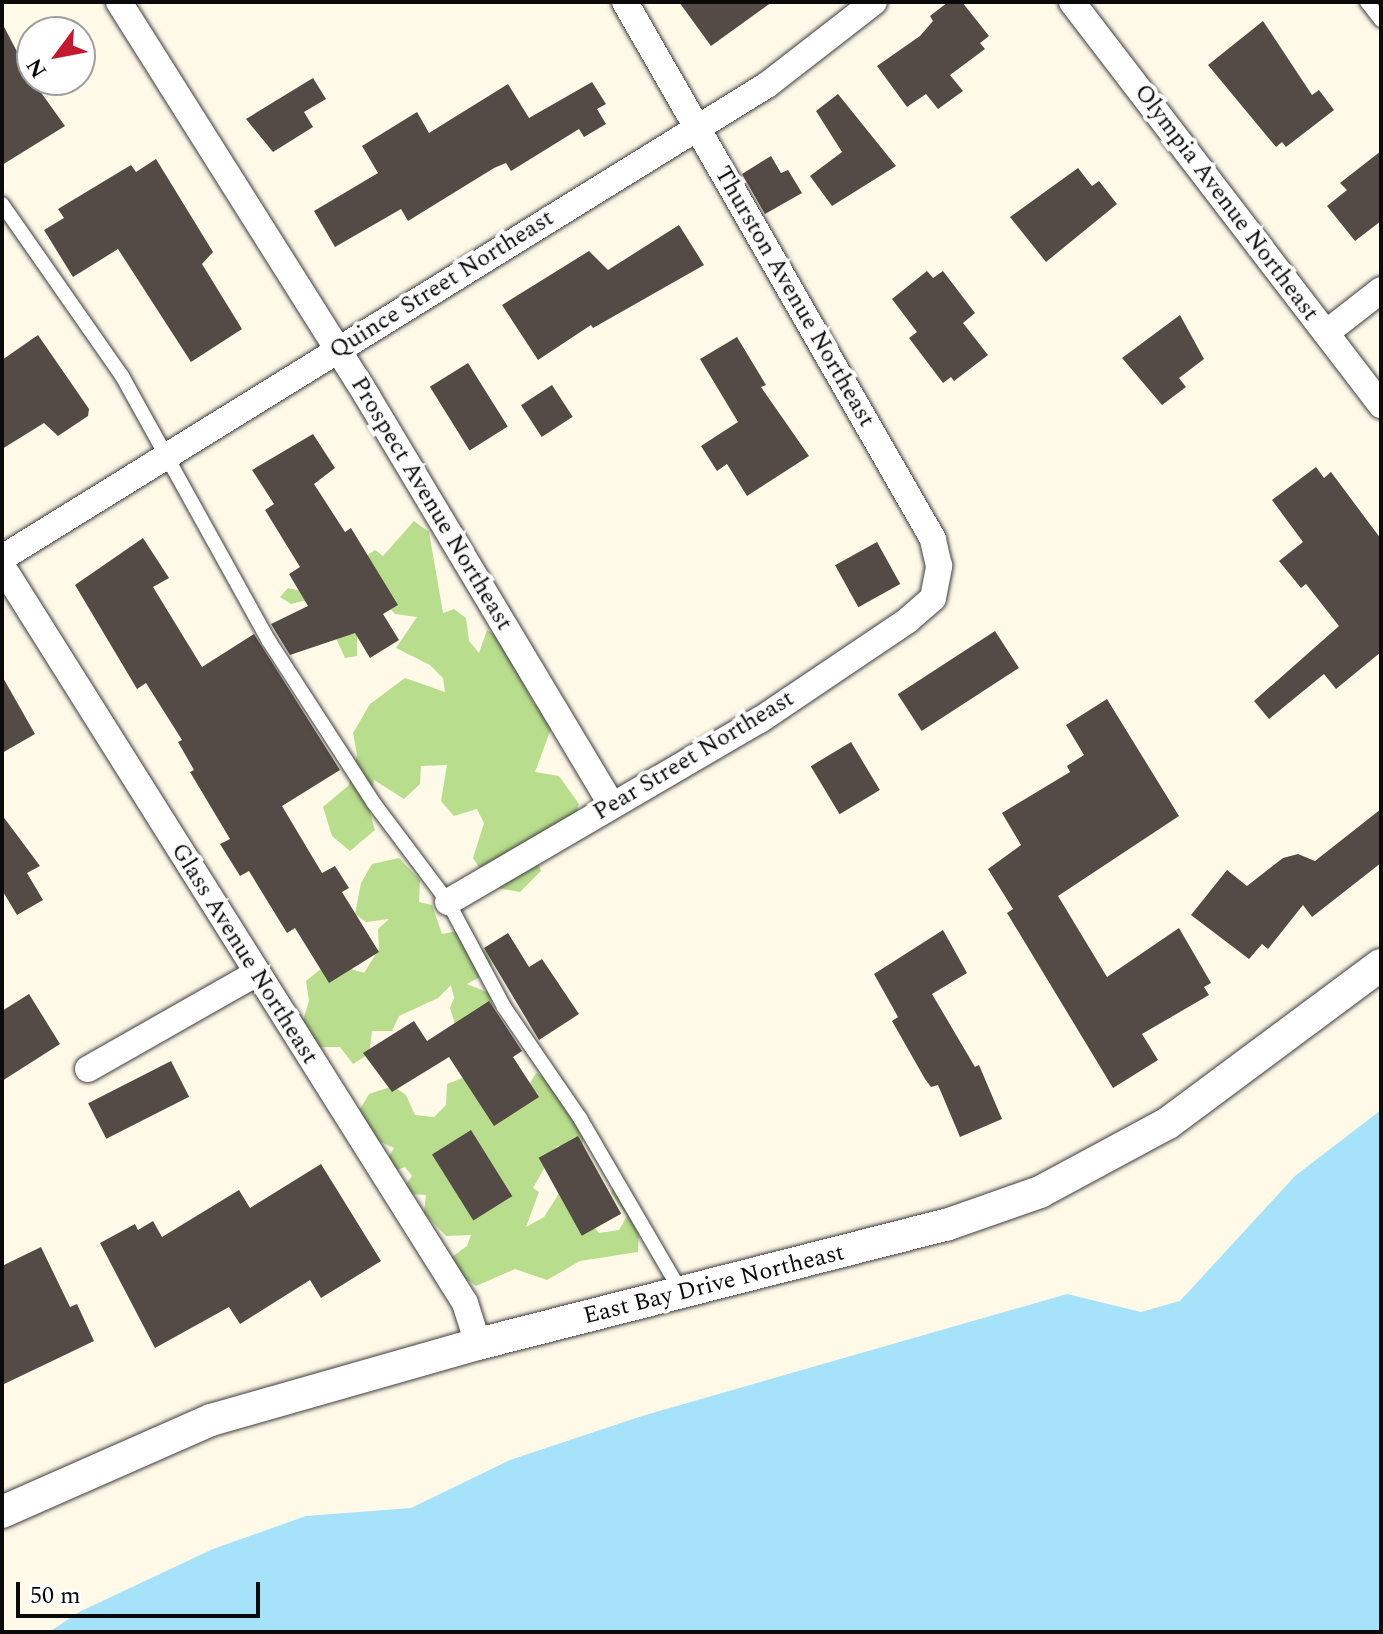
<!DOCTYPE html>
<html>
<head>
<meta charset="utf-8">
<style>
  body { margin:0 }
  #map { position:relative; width:1383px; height:1634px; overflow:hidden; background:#fff9e8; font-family:Spectral,serif }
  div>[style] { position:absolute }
  .forest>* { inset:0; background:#b8de8d }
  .water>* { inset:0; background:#a7e2fb }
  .building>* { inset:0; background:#544a46; transform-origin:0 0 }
  .roads { filter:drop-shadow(0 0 2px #3d3d3d) drop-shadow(0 0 2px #3d3d3d) }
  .service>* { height:14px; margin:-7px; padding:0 7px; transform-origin:7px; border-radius:7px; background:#fff }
  .minor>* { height:26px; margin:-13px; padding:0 13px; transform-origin:13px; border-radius:13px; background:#fff }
  .tertiary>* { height:32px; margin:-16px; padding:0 16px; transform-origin:16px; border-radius:16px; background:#fff }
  span { translate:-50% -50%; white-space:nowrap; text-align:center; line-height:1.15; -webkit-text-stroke:8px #fff; paint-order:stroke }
  .street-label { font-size:24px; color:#0a0a0a }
  .frame { position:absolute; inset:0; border:4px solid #0a0a0a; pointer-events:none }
  .north { position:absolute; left:16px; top:16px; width:80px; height:80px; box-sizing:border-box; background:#fff; border:2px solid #9d9d9d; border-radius:50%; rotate:238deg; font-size:22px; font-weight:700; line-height:32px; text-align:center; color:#0a0a0a }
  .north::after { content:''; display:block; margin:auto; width:28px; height:36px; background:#c4182e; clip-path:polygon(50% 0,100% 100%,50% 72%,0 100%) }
  .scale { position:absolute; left:16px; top:1582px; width:244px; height:36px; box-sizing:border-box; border:4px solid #0a0a0a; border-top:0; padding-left:10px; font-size:24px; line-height:28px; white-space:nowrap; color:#0a0a0a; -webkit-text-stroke:6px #fff; paint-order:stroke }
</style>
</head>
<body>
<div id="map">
  <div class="forest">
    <div style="clip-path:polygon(414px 521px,429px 532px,443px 613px,454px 609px,466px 618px,469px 641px,479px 653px,487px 630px,500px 639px,534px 704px,555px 718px,535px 772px,559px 776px,579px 804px,574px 819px,530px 841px,541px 871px,520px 892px,492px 887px,473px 858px,484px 823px,477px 809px,454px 816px,441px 801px,447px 765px,421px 766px,420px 784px,404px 799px,374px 780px,369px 809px,375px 830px,350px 851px,332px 836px,323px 807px,349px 785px,357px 755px,353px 733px,370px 704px,405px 678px,445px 692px,443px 678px,430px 665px,396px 648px,417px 617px,395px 614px,384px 602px,357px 627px,357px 656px,345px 658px,326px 616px,307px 600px,291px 604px,280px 597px,288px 588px,309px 593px,375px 550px,383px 556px)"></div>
    <div style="clip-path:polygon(399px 858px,420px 880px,419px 902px,432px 905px,442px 934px,467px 929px,476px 947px,487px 951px,492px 963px,489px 972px,467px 984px,489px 993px,498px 1019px,457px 1030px,450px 1008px,454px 998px,451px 985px,438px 998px,399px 1016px,392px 1031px,372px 1031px,369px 1054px,353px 1064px,340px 1047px,309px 1047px,299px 1033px,309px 1001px,306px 981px,329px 962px,364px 973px,379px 949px,378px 929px,389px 919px,366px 922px,355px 914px,361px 883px,372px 864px)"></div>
    <div style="clip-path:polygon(536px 1073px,570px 1091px,583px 1114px,584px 1134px,582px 1148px,557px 1146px,533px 1188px,539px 1192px,526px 1227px,544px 1217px,563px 1187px,599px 1233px,619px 1230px,627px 1216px,611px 1193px,613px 1186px,639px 1231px,638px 1252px,580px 1261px,547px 1280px,515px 1269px,476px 1286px,454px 1270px,452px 1257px,467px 1246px,471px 1235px,446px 1236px,424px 1213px,426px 1195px,408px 1194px,405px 1186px,412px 1176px,405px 1167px,389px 1173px,383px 1167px,394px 1148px,366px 1135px,360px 1109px,369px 1094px,393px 1086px,406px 1095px,415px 1115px,434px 1117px,446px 1105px,447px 1084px,470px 1075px,526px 1090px)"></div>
  </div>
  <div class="water">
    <div style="clip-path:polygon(1381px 1110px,1381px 1632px,49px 1632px,79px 1612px,213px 1549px,306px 1516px,411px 1508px,510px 1460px,642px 1416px,1067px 1294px,1141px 1312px,1180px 1301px,1295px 1176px)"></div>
  </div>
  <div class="building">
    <div style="clip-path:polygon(679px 2px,772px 2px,711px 46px)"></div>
    <div style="clip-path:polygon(948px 2px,962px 2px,989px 36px,980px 43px,985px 49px,950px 75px,963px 91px,938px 109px,926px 94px,907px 107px,877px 66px,920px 36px,933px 21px,930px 16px)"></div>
    <div style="clip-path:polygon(1263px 21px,1312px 95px,1319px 90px,1334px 110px,1286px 147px,1282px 142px,1276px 147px,1208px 65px)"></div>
    <div style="clip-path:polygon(2px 23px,32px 80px,65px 126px,2px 165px)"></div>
    <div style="clip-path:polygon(313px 78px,326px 99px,304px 112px,313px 127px,273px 152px,246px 119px)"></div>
    <div style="clip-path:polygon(592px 82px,606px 104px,597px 109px,606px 124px,584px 137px,579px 129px,511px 171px,506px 163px,494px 168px,408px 221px,401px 209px,335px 247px,314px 211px,378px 173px,362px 146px,417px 112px,429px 133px,508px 84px,529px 118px)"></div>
    <div style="clip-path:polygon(838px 94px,896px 166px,832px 206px,810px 176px,842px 152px,816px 111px)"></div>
    <div style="clip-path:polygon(1381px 151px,1381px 221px,1355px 241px,1327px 206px,1347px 190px,1340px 183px)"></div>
    <div style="clip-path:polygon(771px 156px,781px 173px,788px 170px,802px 193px,765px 214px,742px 174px)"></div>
    <div style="clip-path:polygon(156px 159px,213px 252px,202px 264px,242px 329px,191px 362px,118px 249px,73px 277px,44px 230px,64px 218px,58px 209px,131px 165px,136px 172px)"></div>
    <div style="clip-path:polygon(1078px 168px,1092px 186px,1099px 181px,1117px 204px,1046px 262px,1010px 217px)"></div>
    <div style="clip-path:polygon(679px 225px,704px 265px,593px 328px,591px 325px,538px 360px,502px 305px,589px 251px,608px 270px)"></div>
    <div style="clip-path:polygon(927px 271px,933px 278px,943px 271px,975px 313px,963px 323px,988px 355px,954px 381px,951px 377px,943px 383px,909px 338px,917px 332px,892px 299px)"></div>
    <div style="clip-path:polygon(1180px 315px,1204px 359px,1179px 378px,1186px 387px,1162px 405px,1122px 358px)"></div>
    <div style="clip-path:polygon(38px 335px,89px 409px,88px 416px,58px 436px,44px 423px,2px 449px,2px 360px)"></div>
    <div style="clip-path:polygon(737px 337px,766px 385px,761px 387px,809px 456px,747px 496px,727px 464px,717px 471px,701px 446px,738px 422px,700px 359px)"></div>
    <div style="left:468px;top:363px;width:75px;height:45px;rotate:58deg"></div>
    <div style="left:552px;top:385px;width:38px;height:37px;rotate:57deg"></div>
    <div style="clip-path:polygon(313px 434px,335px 468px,314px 484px,345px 532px,351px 528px,398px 605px,383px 614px,399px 640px,370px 658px,355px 633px,290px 655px,271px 624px,308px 606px,289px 574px,300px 567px,265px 510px,274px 504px,252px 470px)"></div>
    <div style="clip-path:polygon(1316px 467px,1324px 478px,1331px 472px,1381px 539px,1381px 652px,1336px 689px,1324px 674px,1269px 719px,1254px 701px,1339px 626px,1306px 584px,1301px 588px,1279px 561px,1303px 542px,1272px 500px)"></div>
    <div style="clip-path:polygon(143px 538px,169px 578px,153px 587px,202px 667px,254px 634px,340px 770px,282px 806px,322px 873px,335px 866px,349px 888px,342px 892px,379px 952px,329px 983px,295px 928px,287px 933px,249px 871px,240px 876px,220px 844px,230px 839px,190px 772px,194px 770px,178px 742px,182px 740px,146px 683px,137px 689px,75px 585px)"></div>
    <div style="left:877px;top:542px;width:48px;height:48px;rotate:61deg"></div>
    <div style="left:995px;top:631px;width:44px;height:116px;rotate:57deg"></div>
    <div style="clip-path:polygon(2px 676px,35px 734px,2px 753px)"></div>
    <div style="clip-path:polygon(1107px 699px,1179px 816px,1058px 896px,1107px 977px,1179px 928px,1211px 983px,1204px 987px,1209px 995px,1142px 1034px,1158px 1060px,1113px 1088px,1007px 913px,1013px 909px,988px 869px,1021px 845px,1002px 813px,1070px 772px,1067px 766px,1084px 755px,1066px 725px)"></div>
    <div style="left:851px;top:742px;width:56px;height:47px;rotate:59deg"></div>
    <div style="clip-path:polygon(1381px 809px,1381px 863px,1312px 917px,1303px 905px,1268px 949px,1262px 944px,1249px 959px,1191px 915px,1227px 870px,1247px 886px,1283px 858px,1298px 854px,1315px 861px)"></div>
    <div style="clip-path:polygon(2px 815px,40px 866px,27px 873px,43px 900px,17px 915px,2px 890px)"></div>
    <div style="clip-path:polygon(943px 930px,967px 973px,932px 994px,975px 1067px,979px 1065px,1002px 1119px,960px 1137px,938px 1085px,931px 1087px,925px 1079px,892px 1021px,898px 1017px,874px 974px)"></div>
    <div style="clip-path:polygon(508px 933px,529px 967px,542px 959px,579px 1014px,539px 1040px,484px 948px)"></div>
    <div style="clip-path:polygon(29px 994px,60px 1044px,2px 1081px,2px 1011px)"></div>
    <div style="clip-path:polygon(489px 1001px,522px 1051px,513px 1057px,539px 1097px,494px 1126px,449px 1057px,392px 1092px,363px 1053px,414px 1021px,427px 1041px)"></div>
    <div style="left:171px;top:1061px;width:40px;height:93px;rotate:63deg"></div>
    <div style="left:471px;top:1130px;width:78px;height:46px;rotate:58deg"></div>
    <div style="left:578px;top:1136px;width:89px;height:45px;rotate:61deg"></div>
    <div style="clip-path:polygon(321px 1164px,381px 1261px,321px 1298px,310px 1280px,240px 1324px,229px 1307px,155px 1348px,100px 1243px,135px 1224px,138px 1230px,153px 1221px,162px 1237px,239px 1190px,250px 1208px)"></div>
    <div style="clip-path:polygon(41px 1247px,70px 1307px,77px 1304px,94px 1341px,2px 1385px,2px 1266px)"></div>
  </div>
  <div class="roads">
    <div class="service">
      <div style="left:1367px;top:2px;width:23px;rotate:52deg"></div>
      <div style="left:2px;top:204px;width:210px;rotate:55.1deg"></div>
      <div style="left:122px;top:376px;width:303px;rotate:61deg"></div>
      <div style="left:269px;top:641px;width:192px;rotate:57.1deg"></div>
      <div style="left:373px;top:802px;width:125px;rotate:53.1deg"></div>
      <div style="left:448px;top:902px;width:119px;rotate:61.9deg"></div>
      <div style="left:504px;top:1007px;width:135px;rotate:55.6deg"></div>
      <div style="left:580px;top:1118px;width:203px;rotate:59.8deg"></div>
    </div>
    <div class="minor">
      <div style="left:119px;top:2px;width:466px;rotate:57.8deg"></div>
      <div style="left:367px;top:396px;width:477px;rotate:59.1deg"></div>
      <div style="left:1072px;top:2px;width:508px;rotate:52.52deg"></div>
      <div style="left:1326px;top:333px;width:70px;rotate:-38deg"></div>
      <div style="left:2px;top:558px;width:899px;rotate:-31.73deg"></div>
      <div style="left:767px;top:85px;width:135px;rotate:-37.8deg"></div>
      <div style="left:2px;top:566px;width:870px;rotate:57.86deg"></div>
      <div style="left:465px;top:1303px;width:43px;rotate:72.4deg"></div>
      <div style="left:448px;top:902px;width:361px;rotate:-30.3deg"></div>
      <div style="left:760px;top:720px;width:179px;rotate:-34deg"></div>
      <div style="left:908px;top:620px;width:33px;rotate:-41deg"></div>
      <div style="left:933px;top:598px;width:33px;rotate:-79deg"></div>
      <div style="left:939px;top:566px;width:28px;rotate:-103deg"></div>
      <div style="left:933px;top:539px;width:619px;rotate:-119.84deg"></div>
      <div style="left:88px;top:1069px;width:194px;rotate:-29.6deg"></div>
    </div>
    <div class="tertiary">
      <div style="left:2px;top:1512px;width:228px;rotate:-23.8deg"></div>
      <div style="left:211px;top:1420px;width:278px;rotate:-15.9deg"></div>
      <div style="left:478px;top:1344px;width:483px;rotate:-14.3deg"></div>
      <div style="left:946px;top:1225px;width:100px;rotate:-19.3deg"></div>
      <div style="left:1040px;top:1192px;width:145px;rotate:-28.3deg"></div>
      <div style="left:1168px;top:1123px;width:265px;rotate:-36.6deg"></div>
    </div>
  </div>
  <div class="street-label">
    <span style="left:1226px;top:203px;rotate:53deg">Olympia Avenue Northeast</span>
    <span style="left:442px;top:285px;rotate:-32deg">Quince Street Northeast</span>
    <span style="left:794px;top:297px;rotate:60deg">Thurston Avenue Northeast</span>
    <span style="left:431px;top:504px;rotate:59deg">Prospect Avenue Northeast</span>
    <span style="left:694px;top:756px;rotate:-31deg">Pear Street Northeast</span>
    <span style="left:244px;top:954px;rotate:58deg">Glass Avenue Northeast</span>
    <span style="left:714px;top:1285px;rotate:-14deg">East Bay Drive Northeast</span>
  </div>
  <div class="frame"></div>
  <div class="north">N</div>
  <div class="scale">50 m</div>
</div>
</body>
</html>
